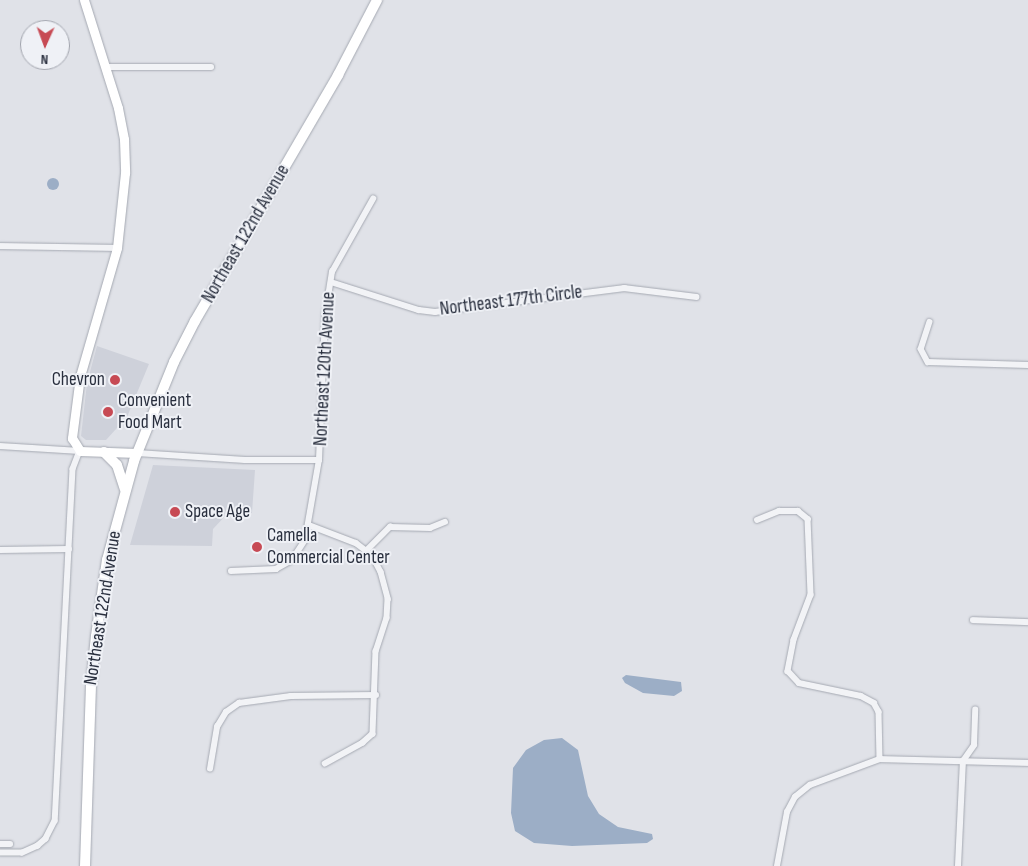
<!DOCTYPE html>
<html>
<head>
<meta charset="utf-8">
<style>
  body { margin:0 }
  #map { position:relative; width:1028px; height:866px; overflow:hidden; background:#e0e2e8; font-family:"Sofia Sans Condensed",sans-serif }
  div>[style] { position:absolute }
  .built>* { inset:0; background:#ced1da }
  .water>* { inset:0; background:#9caec6 }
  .round { border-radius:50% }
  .roads { filter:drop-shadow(0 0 1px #a5a9b2) drop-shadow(0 0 1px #a5a9b2) }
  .minor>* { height:5.5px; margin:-2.75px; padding:0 2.75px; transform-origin:2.75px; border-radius:2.75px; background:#f2f3f6 }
  .secondary>* { height:9px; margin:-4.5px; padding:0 4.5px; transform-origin:4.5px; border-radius:4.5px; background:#fff }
  .trunk>* { height:10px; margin:-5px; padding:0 5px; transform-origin:5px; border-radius:5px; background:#fff }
  .dots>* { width:14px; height:14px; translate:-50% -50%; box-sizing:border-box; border:2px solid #eff1f6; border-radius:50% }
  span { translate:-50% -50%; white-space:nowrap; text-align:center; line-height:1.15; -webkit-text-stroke:4px #eff1f6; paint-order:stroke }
  .street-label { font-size:19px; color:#292f3e }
  .poi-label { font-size:19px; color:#292f3e }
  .right { translate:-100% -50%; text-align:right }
  .left { translate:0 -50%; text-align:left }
  .north { position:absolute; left:20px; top:20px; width:50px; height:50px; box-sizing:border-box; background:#eff1f6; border:1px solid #a0a3ac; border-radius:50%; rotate:182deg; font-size:14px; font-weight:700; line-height:20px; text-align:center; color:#292f3e }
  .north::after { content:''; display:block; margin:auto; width:18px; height:22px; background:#c74a54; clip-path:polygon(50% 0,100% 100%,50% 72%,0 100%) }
</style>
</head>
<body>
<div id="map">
  <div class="built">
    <div style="clip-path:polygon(97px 346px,149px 364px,127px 417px,106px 440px,86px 440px,81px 436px,87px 383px)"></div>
    <div style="clip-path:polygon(153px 465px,255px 470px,252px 513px,228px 513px,213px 529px,212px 546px,130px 545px)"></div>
  </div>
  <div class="water">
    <div class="round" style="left:47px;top:178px;width:12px;height:12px"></div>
    <div style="clip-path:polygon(626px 675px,681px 682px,682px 691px,674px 696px,643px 693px,625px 683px,622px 678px)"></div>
    <div style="clip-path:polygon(562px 738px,578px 750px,588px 796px,599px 814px,618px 827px,652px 834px,653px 839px,647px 843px,572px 846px,534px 843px,515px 831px,511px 813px,513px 768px,526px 750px,544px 740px)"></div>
  </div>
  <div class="roads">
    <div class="minor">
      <div style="left:105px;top:67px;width:106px"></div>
      <div style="left:0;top:246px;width:117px;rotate:1deg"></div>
      <div style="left:331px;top:282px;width:92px;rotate:17.7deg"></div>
      <div style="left:419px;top:310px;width:16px;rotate:7deg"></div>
      <div style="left:435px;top:312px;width:191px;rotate:-7.2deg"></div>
      <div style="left:624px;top:288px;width:73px;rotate:7.1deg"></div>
      <div style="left:930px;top:322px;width:28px;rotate:108deg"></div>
      <div style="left:921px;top:349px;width:15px;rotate:62deg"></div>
      <div style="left:928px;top:362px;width:100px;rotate:1.7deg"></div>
      <div style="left:0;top:446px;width:80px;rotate:3.6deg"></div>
      <div style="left:80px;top:451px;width:19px;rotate:111deg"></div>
      <div style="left:73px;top:469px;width:352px;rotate:92.9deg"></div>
      <div style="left:55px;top:821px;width:20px;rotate:117deg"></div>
      <div style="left:46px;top:839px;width:11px;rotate:139deg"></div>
      <div style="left:38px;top:846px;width:17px;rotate:156deg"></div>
      <div style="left:22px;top:853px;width:22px;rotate:180deg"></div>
      <div style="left:137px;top:453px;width:108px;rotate:3.7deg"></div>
      <div style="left:245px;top:460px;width:74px"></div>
      <div style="left:757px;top:520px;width:24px;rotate:-22deg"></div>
      <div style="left:779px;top:511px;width:19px"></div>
      <div style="left:798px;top:511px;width:13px;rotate:39deg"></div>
      <div style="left:808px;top:519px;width:76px;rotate:87.7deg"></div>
      <div style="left:811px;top:595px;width:48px;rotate:110.7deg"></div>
      <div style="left:794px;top:640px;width:32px;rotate:101deg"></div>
      <div style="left:788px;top:671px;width:16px;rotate:47deg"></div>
      <div style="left:799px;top:683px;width:63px;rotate:11.8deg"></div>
      <div style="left:861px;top:696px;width:15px;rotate:28deg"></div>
      <div style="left:874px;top:703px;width:10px;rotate:61deg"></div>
      <div style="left:879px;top:712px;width:47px;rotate:88.8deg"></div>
      <div style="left:309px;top:525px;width:50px;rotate:21deg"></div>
      <div style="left:356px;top:543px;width:20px;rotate:37deg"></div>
      <div style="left:372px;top:555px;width:19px;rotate:62deg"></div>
      <div style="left:381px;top:572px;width:28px;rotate:75deg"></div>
      <div style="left:388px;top:599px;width:19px;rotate:93deg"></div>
      <div style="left:387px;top:618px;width:35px;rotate:108deg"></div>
      <div style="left:376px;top:651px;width:83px;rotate:92.1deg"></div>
      <div style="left:373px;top:734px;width:13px;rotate:138deg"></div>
      <div style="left:363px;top:743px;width:43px;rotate:151.1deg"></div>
      <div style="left:0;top:550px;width:69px;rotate:-0.8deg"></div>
      <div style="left:367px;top:550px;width:33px;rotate:-45deg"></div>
      <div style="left:390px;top:527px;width:40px;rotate:1.4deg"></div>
      <div style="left:430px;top:528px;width:16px;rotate:-22deg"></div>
      <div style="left:231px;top:571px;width:45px;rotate:-2.5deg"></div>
      <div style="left:276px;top:569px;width:18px;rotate:-29deg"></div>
      <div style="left:292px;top:560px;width:24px;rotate:-57deg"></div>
      <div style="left:305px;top:540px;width:81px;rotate:-80.1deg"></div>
      <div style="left:319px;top:460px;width:144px;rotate:-87.6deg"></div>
      <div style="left:325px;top:316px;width:45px;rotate:-81deg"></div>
      <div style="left:332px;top:272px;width:84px;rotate:-60.7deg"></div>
      <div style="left:973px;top:620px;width:55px;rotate:2.1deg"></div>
      <div style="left:880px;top:759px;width:148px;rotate:1.5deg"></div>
      <div style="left:210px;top:769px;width:43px;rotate:-80.5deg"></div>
      <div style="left:217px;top:727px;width:17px;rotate:-59deg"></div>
      <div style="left:226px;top:712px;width:16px;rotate:-35deg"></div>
      <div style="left:239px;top:703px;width:52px;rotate:-7.7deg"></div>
      <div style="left:291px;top:696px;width:85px;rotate:-0.7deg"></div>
      <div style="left:0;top:844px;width:10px"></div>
      <div style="left:777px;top:866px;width:55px;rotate:-79.5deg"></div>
      <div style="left:787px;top:812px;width:17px;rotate:-62deg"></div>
      <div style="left:795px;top:797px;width:19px;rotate:-39deg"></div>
      <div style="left:810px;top:785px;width:75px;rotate:-20.4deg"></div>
      <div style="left:958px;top:866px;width:105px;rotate:-87.3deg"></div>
      <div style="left:963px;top:761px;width:19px;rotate:-55deg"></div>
      <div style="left:974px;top:745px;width:35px;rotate:-88deg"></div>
    </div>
    <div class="secondary">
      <div style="left:84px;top:0;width:113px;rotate:72.5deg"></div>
      <div style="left:118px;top:108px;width:32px;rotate:79deg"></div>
      <div style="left:124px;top:139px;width:34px;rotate:88deg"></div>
      <div style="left:125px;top:173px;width:75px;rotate:96.1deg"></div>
      <div style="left:117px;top:248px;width:133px;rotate:106.1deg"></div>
      <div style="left:80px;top:376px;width:63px;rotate:97.4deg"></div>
      <div style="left:72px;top:438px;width:15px;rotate:58deg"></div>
      <div style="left:80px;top:451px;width:57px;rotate:2deg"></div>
    </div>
    <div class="trunk">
      <div style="left:104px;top:452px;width:18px;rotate:45deg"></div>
      <div style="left:117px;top:465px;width:25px;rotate:72deg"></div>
      <div style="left:85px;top:866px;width:181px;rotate:-88.1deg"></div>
      <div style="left:91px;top:685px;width:49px;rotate:-84.2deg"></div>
      <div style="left:96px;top:636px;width:77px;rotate:-81.8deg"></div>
      <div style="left:107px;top:560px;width:103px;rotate:-74.7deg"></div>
      <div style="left:134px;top:461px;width:107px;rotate:-68deg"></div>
      <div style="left:174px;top:362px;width:46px;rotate:-62.9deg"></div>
      <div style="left:195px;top:321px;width:285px;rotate:-59.8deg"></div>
      <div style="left:338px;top:75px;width:85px;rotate:-62.5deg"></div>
    </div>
  </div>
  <div class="dots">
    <div style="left:115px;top:380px;background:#c74a54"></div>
    <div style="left:108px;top:412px;background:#c74a54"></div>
    <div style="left:175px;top:512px;background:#c74a54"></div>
    <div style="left:257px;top:547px;background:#c74a54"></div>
  </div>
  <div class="street-label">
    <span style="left:246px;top:234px;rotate:-60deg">Northeast 122nd Avenue</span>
    <span style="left:511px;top:301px;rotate:-7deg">Northeast 177th Circle</span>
    <span style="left:325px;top:369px;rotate:-87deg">Northeast 120th Avenue</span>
    <span style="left:103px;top:608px;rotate:-81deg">Northeast 122nd Avenue</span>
  </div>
  <div class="poi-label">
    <span class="right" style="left:105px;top:380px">Chevron</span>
    <span class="left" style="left:118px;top:412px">Convenient<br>Food Mart</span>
    <span class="left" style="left:185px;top:512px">Space Age</span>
    <span class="left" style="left:267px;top:547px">Camella<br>Commercial Center</span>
  </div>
  <div class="north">N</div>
</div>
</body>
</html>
